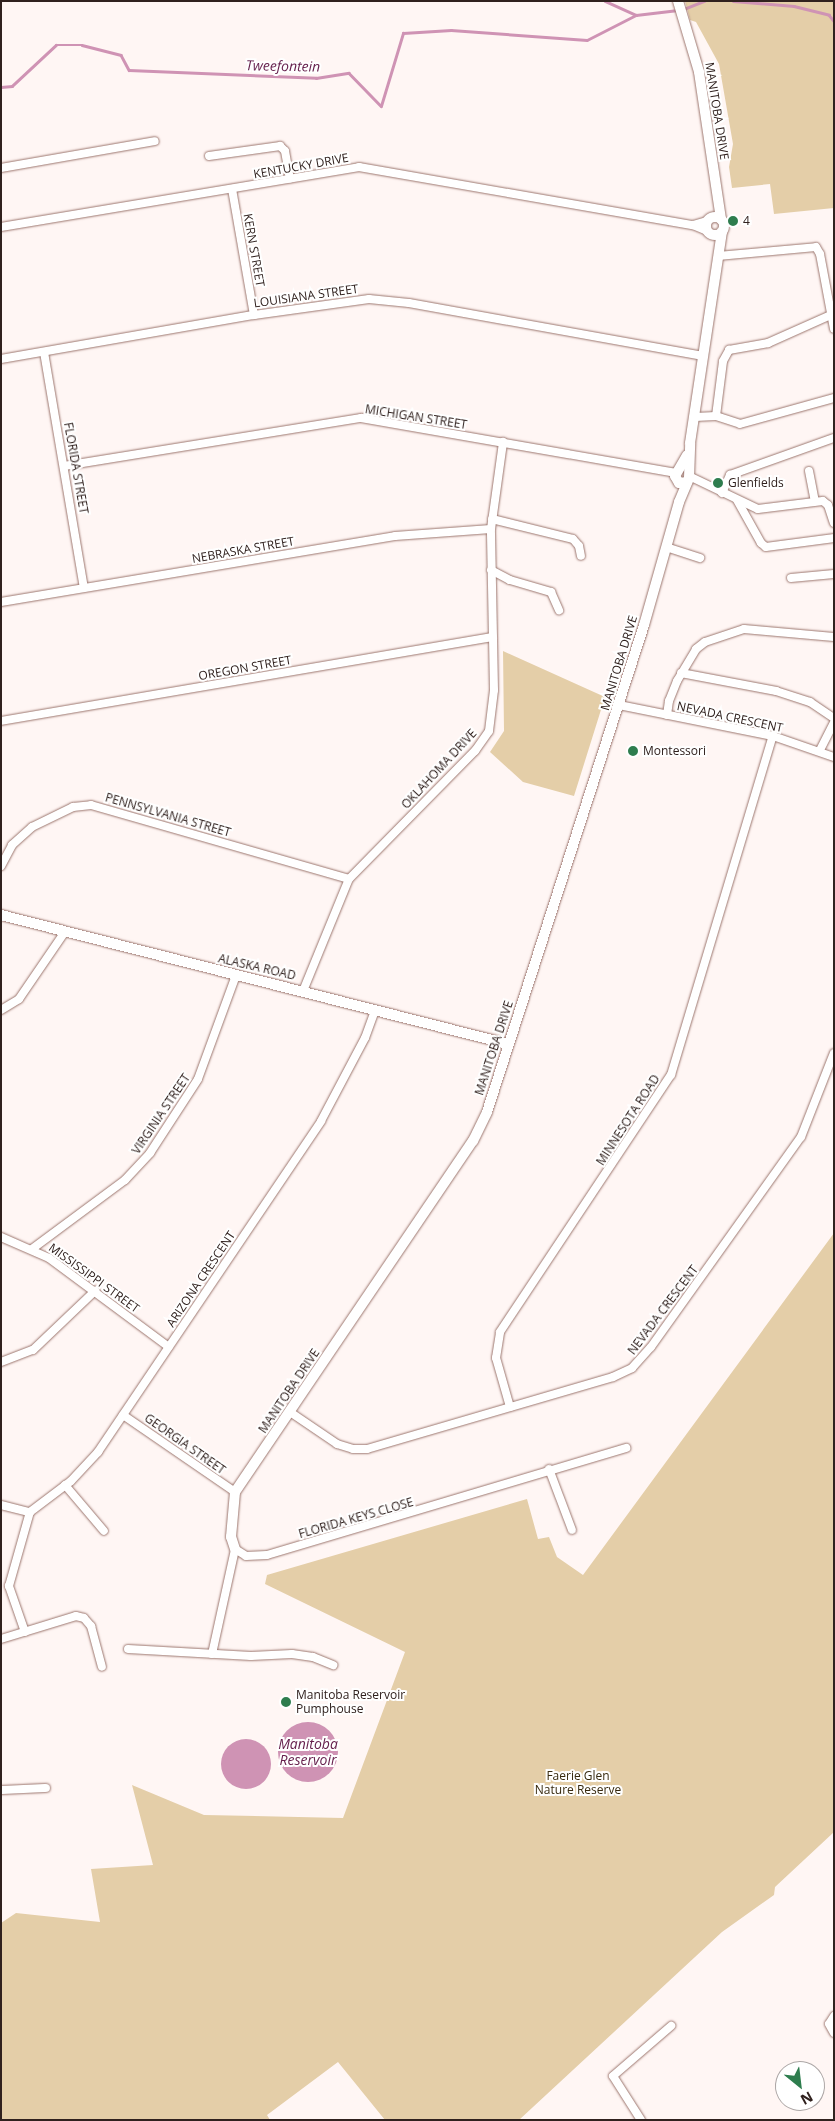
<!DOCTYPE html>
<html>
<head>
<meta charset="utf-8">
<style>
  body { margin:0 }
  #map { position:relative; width:835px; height:2121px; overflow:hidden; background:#fff6f4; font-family:"Open Sans",sans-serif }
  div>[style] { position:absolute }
  .green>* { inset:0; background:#e4cea8 }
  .water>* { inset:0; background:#cf93b4 }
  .round { border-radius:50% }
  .stream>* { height:2.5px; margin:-1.25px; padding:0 1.25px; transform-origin:1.25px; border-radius:1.25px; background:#cf93b4 }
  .roads { filter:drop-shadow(0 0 1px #9c766e) drop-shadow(0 0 1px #9c766e) }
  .street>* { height:8px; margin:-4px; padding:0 4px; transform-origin:4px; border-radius:4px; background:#fff }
  .secondary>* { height:10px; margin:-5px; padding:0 5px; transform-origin:5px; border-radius:5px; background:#fff }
  .secondary>.ring { margin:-5px; padding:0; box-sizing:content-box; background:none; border:10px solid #fff; border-radius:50% }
  .dots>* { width:14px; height:14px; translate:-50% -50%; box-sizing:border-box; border:2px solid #fff; border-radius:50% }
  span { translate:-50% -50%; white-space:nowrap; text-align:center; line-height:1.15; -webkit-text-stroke:4px #fff; paint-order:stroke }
  .street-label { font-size:12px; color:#30211e }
  .poi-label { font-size:12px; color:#30211e }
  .left { translate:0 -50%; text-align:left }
  .park-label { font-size:12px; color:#37290e }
  .water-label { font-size:14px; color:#641e4b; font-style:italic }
  .frame { position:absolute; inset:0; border:2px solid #30211e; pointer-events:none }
  .north { position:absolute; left:775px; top:2061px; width:50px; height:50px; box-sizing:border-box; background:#fff; border:1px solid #aca6a5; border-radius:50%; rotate:151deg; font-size:14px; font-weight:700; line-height:20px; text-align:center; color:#30211e }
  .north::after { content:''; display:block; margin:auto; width:18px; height:22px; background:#2e7d4e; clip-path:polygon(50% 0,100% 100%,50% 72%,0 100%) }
</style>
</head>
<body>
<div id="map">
  <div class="green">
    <div style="clip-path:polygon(685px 1px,834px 1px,834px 208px,774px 214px,770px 184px,732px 188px,729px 167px,733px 144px,719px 64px,696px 22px,690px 20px)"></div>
    <div style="clip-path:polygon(503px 651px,605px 697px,574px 796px,523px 782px,490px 752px,504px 731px)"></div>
    <div style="clip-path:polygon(834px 1233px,834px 1832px,775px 1887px,774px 1895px,722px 1932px,519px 2120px,385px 2120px,338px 2062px,267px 2115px,270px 2120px,1px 2120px,1px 1923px,16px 1913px,100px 1922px,91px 1869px,153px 1865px,132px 1785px,204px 1815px,343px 1818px,405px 1652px,265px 1584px,267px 1575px,527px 1499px,538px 1539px,549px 1537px,557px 1557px,583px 1575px)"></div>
  </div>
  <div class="water">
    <div class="round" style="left:278px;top:1722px;width:60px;height:60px"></div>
    <div class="round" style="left:221px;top:1739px;width:50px;height:50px"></div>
  </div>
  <div class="stream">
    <div style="left:605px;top:1px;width:34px;rotate:24deg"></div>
    <div style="left:636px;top:15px;width:42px;rotate:-6.8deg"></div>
    <div style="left:733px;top:1px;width:61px;rotate:4.7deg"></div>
    <div style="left:794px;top:6px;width:36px;rotate:14deg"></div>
    <div style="left:829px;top:15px;width:8px;rotate:50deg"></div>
    <div style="left:684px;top:9px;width:22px;rotate:-22deg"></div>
    <div style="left:1px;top:87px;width:11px;rotate:-5deg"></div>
    <div style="left:12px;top:86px;width:60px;rotate:-43deg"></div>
    <div style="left:56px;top:45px;width:26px"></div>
    <div style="left:82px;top:45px;width:40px;rotate:14.4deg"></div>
    <div style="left:121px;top:55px;width:17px;rotate:62deg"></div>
    <div style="left:129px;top:70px;width:187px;rotate:2.4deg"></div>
    <div style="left:316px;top:78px;width:33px;rotate:-9deg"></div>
    <div style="left:349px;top:73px;width:46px;rotate:45.9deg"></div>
    <div style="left:381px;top:106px;width:76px;rotate:-73.2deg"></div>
    <div style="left:403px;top:33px;width:48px;rotate:-3.6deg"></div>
    <div style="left:451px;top:30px;width:136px;rotate:4.2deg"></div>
    <div style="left:587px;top:40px;width:55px;rotate:-27deg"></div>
  </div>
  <div class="roads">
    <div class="street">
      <div style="left:209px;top:156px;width:72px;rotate:-8deg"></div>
      <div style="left:280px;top:146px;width:7px;rotate:45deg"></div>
      <div style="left:285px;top:151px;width:28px;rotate:80deg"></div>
      <div style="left:1px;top:168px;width:156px;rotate:-9.9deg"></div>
      <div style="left:232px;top:189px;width:128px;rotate:80.1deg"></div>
      <div style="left:693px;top:225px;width:15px;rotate:-16deg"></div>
      <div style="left:1px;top:227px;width:363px;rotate:-9.5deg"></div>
      <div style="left:359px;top:167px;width:339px;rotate:9.9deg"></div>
      <div style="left:693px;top:225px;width:15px;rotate:23deg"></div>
      <div style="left:718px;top:256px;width:98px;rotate:-5.2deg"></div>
      <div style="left:816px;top:247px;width:8px;rotate:60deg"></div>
      <div style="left:820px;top:254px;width:76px;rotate:79.4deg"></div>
      <div style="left:44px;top:352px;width:239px;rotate:80.4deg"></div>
      <div style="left:1px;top:359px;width:257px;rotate:-9.9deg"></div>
      <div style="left:254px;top:315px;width:116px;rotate:-7.9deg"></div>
      <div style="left:369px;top:299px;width:40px;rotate:5.7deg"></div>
      <div style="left:409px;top:303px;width:299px;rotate:10.2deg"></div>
      <div style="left:716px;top:416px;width:25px;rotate:18deg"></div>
      <div style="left:740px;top:424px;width:98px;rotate:-15.5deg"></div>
      <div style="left:695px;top:417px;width:21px;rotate:-3deg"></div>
      <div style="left:716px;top:416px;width:55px;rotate:-82.7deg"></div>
      <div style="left:723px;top:361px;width:13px;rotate:-61deg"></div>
      <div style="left:729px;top:350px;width:40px;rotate:-10deg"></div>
      <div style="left:768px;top:343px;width:69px;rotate:-24deg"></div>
      <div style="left:64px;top:466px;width:301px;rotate:-9.2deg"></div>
      <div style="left:361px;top:418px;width:320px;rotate:9.9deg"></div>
      <div style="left:809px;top:471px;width:31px;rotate:79deg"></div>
      <div style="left:689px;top:476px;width:76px;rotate:25.6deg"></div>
      <div style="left:758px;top:509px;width:65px;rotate:-7deg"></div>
      <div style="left:823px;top:501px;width:6px;rotate:39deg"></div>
      <div style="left:828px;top:505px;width:19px;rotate:72deg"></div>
      <div style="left:722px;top:493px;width:20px;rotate:-66deg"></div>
      <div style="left:730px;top:475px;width:110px;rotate:-19.6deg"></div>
      <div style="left:737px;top:500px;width:49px;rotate:60.8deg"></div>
      <div style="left:761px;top:543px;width:6px;rotate:39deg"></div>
      <div style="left:766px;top:547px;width:69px;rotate:-7.5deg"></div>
      <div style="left:492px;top:519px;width:83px;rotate:13.9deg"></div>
      <div style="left:573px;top:539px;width:9px;rotate:49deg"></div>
      <div style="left:579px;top:546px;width:10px;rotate:79deg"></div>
      <div style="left:666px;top:547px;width:36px;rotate:18deg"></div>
      <div style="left:491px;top:570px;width:21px;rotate:28deg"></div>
      <div style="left:510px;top:580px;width:43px;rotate:16.3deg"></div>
      <div style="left:551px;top:592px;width:20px;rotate:66deg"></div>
      <div style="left:791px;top:578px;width:43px;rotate:-5.3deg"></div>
      <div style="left:1px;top:602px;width:399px;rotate:-9.5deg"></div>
      <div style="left:395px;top:536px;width:96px;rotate:-4.2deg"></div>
      <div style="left:681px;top:673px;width:97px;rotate:10.7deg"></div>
      <div style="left:776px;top:691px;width:36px;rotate:18deg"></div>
      <div style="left:810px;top:702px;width:29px;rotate:34deg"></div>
      <div style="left:619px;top:705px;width:157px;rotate:11.4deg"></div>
      <div style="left:773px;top:736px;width:65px;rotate:19deg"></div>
      <div style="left:667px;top:715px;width:14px;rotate:-82deg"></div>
      <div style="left:669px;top:701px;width:22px;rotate:-68deg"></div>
      <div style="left:677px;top:681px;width:37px;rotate:-59deg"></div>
      <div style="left:696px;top:649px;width:11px;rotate:-38deg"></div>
      <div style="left:705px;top:642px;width:41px;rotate:-18.4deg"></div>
      <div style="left:744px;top:629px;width:90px;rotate:5.1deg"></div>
      <div style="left:1px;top:721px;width:499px;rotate:-9.7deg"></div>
      <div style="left:820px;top:750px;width:31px;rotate:-63deg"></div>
      <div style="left:1px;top:866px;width:24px;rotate:-62deg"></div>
      <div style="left:12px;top:845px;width:27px;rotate:-42deg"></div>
      <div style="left:32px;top:827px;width:46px;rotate:-26deg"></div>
      <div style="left:73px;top:807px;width:18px;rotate:-6deg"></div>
      <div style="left:91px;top:805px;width:268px;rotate:16deg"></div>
      <div style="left:303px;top:991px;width:121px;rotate:-67.7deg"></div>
      <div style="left:349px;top:879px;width:180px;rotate:-45.5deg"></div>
      <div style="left:475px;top:751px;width:24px;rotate:-55deg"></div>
      <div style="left:489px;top:731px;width:41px;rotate:-83deg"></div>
      <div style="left:494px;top:690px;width:161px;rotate:-91.1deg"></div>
      <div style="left:491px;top:529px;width:88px;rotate:-82.1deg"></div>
      <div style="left:1px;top:1010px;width:21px;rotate:-31deg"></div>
      <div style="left:19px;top:999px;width:80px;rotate:-55.7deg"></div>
      <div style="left:1px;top:1237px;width:52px;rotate:23.6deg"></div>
      <div style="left:49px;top:1258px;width:149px;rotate:36.6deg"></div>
      <div style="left:32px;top:1249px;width:116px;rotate:-36.6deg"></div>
      <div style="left:125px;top:1180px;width:37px;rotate:-47deg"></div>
      <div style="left:150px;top:1153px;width:88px;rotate:-57deg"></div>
      <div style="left:198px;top:1079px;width:111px;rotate:-69.9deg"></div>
      <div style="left:1px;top:1362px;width:34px;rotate:-21deg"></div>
      <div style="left:33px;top:1350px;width:86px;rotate:-43.6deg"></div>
      <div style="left:510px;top:1407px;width:51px;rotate:-105.9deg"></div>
      <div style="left:496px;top:1358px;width:26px;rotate:-81deg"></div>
      <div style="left:500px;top:1332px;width:309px;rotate:-56.4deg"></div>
      <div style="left:671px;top:1075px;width:354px;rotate:-73.3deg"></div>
      <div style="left:290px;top:1412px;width:57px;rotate:34.2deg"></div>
      <div style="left:337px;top:1444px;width:17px;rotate:17deg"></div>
      <div style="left:353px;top:1449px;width:14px"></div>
      <div style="left:367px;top:1449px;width:256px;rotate:-16.3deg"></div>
      <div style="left:613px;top:1377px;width:21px;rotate:-25deg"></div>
      <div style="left:632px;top:1368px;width:28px;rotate:-48deg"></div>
      <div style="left:651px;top:1347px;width:258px;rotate:-54.5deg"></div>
      <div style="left:801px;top:1137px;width:90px;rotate:-68.6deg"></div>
      <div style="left:123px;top:1415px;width:136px;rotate:34.5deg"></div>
      <div style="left:549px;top:1469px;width:65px;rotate:69.3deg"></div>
      <div style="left:65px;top:1485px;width:60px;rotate:49.7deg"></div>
      <div style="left:1px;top:1505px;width:30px;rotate:14deg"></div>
      <div style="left:30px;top:1512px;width:51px;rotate:-37.1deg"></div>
      <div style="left:71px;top:1481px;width:40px;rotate:-47deg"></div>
      <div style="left:98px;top:1452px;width:399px;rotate:-56deg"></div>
      <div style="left:321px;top:1121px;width:94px;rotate:-62.1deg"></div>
      <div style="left:365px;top:1038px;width:29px;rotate:-70deg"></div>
      <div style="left:25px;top:1632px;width:49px;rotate:-109.2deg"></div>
      <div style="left:9px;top:1586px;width:77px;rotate:-74.2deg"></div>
      <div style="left:1px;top:1639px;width:78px;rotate:-17deg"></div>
      <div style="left:76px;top:1616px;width:8px;rotate:14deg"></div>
      <div style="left:84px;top:1618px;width:11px;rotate:49deg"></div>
      <div style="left:91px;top:1626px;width:42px;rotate:75deg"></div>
      <div style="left:128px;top:1649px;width:123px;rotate:3.3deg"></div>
      <div style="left:251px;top:1656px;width:41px;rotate:-2.8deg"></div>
      <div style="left:292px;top:1654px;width:21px;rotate:8deg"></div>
      <div style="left:313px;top:1657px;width:22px;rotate:22deg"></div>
      <div style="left:212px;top:1654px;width:107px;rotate:-77.6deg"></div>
      <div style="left:235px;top:1549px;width:13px;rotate:32deg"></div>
      <div style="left:246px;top:1556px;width:21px;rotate:-3deg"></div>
      <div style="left:267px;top:1555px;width:375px;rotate:-16.6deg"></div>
      <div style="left:1px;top:1790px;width:45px;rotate:-2.5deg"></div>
      <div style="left:834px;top:2016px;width:9px;rotate:122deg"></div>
      <div style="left:829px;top:2024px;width:10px;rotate:61deg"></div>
      <div style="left:641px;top:2120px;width:52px;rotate:-122.5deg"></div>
      <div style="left:613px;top:2076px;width:77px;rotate:-40.8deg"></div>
    </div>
    <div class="secondary">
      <div style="left:678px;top:1px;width:74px;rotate:73.5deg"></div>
      <div style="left:699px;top:72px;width:149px;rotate:81.5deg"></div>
      <div class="ring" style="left:706px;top:217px;width:8px;height:8px"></div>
      <div style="left:687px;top:482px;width:8px;rotate:173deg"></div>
      <div style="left:679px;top:483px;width:8px;rotate:-120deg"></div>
      <div style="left:675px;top:476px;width:24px;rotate:-60deg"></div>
      <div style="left:1px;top:915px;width:523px;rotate:14.28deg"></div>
      <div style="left:235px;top:1549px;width:13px;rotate:-108deg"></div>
      <div style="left:231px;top:1537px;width:45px;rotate:-84.9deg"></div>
      <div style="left:235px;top:1492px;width:424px;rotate:-55.9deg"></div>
      <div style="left:473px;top:1141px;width:32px;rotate:-64deg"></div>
      <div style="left:487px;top:1112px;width:512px;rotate:-72.13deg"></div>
      <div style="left:644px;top:625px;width:128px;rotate:-74.1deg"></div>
      <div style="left:679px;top:502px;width:26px;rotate:-67deg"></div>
      <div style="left:689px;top:478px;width:35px;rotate:-88deg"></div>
      <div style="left:690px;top:443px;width:214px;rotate:-81.4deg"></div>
    </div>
  </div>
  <div class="dots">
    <div style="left:733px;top:221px;background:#2e7d4e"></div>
    <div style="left:718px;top:483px;background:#2e7d4e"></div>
    <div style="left:633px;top:751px;background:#2e7d4e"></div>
    <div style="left:286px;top:1702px;background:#2e7d4e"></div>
  </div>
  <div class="street-label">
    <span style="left:717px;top:111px;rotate:81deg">MANITOBA DRIVE</span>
    <span style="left:301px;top:166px;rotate:-10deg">KENTUCKY DRIVE</span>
    <span style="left:254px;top:250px;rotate:80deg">KERN STREET</span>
    <span style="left:306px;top:296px;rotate:-8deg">LOUISIANA STREET</span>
    <span style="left:416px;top:417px;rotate:9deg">MICHIGAN STREET</span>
    <span style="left:76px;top:468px;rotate:80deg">FLORIDA STREET</span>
    <span style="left:243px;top:550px;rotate:-10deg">NEBRASKA STREET</span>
    <span style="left:619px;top:663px;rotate:-73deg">MANITOBA DRIVE</span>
    <span style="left:245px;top:668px;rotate:-10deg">OREGON STREET</span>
    <span style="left:730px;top:717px;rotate:12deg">NEVADA CRESCENT</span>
    <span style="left:439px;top:769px;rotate:-47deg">OKLAHOMA DRIVE</span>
    <span style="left:168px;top:815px;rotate:16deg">PENNSYLVANIA STREET</span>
    <span style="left:257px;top:967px;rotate:13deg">ALASKA ROAD</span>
    <span style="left:494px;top:1048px;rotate:-72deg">MANITOBA DRIVE</span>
    <span style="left:161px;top:1114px;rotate:-56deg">VIRGINIA STREET</span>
    <span style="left:628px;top:1120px;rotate:-57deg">MINNESOTA ROAD</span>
    <span style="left:94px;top:1278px;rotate:36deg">MISSISSIPPI STREET</span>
    <span style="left:201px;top:1279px;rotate:-56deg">ARIZONA CRESCENT</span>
    <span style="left:663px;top:1310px;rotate:-53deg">NEVADA CRESCENT</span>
    <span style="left:289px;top:1391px;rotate:-56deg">MANITOBA DRIVE</span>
    <span style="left:185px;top:1444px;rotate:35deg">GEORGIA STREET</span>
    <span style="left:356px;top:1518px;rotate:-16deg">FLORIDA KEYS CLOSE</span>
  </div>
  <div class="poi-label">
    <span class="left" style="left:743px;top:221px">4</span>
    <span class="left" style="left:728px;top:483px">Glenfields</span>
    <span class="left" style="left:643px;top:751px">Montessori</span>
    <span class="left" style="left:296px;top:1702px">Manitoba Reservoir<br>Pumphouse</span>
  </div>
  <div class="park-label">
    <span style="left:578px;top:1783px">Faerie Glen<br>Nature Reserve</span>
  </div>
  <div class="water-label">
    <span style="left:283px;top:66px;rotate:1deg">Tweefontein</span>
    <span style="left:308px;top:1752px">Manitoba<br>Reservoir</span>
  </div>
  <div class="frame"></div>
  <div class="north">N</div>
</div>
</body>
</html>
